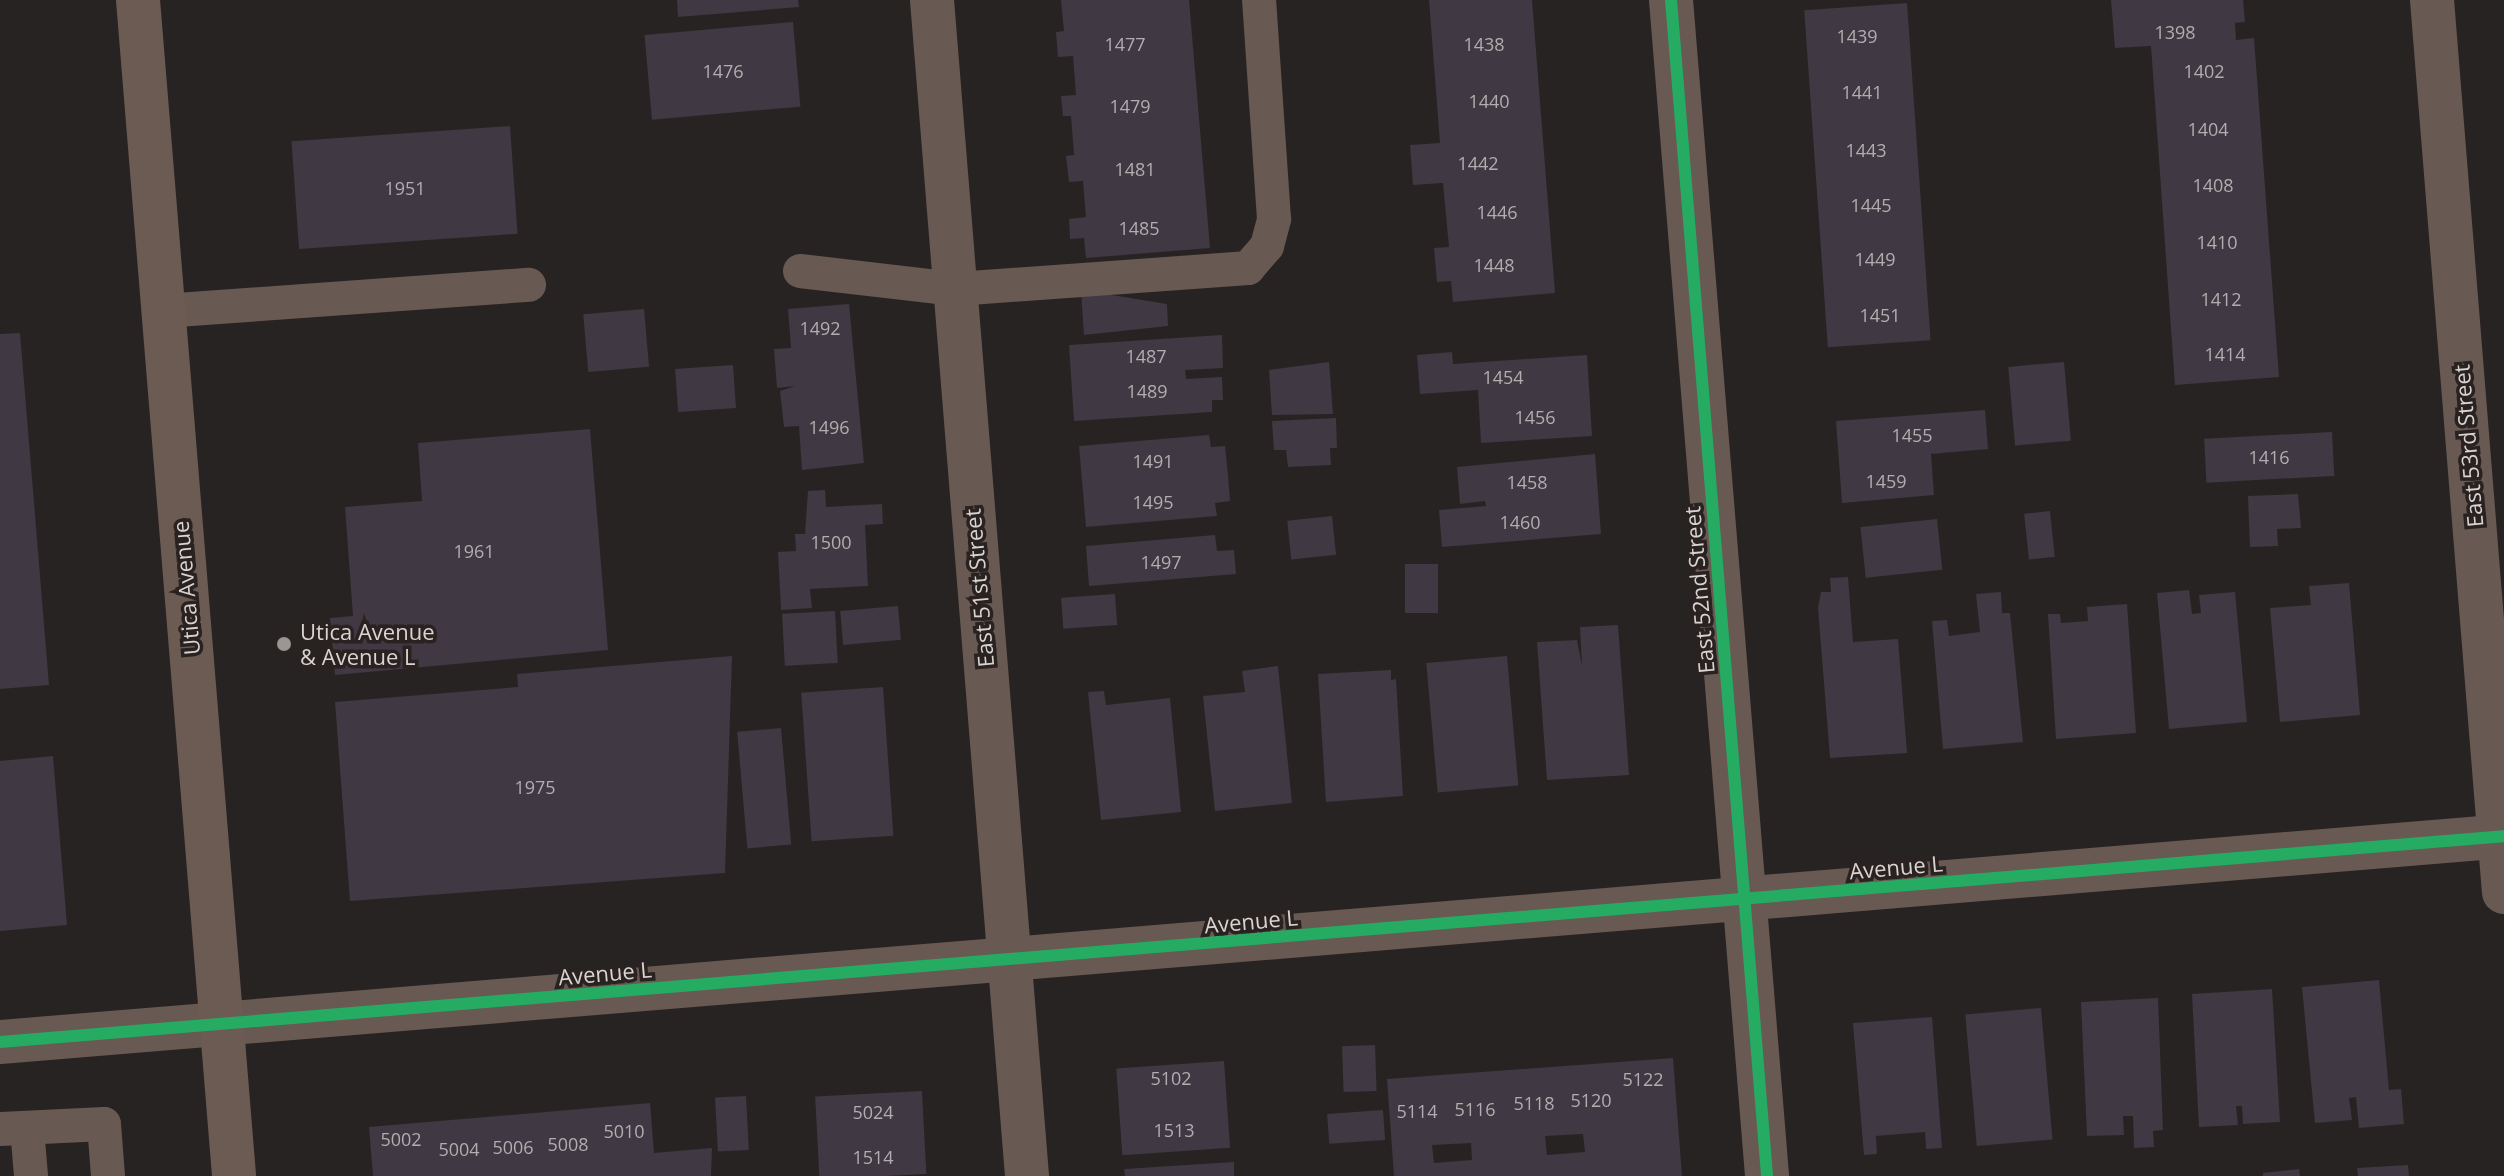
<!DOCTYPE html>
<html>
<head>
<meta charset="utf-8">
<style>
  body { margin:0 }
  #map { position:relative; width:2504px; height:1176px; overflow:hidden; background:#272322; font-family:"Open Sans",sans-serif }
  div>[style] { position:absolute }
  .building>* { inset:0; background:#403842; transform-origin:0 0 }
  .lane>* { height:34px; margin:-17px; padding:0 17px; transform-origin:17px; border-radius:17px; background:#685952 }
  .street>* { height:44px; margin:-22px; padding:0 22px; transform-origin:22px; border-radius:22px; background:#685952 }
  .secondary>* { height:44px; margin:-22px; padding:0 22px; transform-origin:22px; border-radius:22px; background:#6b5b53 }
  .cycleway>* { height:12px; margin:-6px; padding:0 6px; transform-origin:6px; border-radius:6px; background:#26ab63 }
  .dots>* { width:22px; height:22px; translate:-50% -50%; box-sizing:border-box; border:4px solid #292220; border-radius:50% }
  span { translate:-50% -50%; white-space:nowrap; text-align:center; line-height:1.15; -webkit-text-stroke:7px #292220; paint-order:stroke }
  .number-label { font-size:18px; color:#b2adae }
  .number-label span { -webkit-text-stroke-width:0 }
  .street-label { font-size:22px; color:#d8d4d2 }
  .poi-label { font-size:22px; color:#d8d4d2 }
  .left { translate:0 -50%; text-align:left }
</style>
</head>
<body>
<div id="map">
  <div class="building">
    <div style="clip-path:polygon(677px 0,798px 0,799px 7px,678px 17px)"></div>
    <div style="clip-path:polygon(1061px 0,1189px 0,1210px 248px,1086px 258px,1084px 238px,1070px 239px,1069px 219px,1086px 217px,1083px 181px,1069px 182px,1066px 156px,1074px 155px,1071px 116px,1063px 116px,1061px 96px,1076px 95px,1073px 56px,1058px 57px,1056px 32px,1064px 31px)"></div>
    <div style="clip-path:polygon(1429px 0,1532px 0,1555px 293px,1453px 302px,1451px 281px,1437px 282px,1434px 248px,1449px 247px,1443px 183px,1413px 185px,1410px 145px,1440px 143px)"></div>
    <div style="clip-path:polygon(2111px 0,2243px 0,2245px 22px,2235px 23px,2236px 40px,2254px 38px,2279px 377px,2175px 385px,2151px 46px,2115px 48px)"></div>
    <div style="left:1907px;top:3px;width:338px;height:103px;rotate:86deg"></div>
    <div style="left:793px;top:22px;width:85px;height:149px;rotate:85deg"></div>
    <div style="left:510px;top:126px;width:108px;height:219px;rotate:86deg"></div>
    <div style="clip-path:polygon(1081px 290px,1167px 304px,1168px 326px,1084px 335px)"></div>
    <div style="clip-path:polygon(849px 304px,864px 463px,802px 470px,799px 426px,784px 427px,780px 391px,795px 386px,777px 388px,774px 349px,791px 348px,788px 309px)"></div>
    <div style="left:644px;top:309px;width:58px;height:61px;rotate:85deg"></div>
    <div style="clip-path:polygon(20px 333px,49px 685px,0 689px,0 334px)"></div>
    <div style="clip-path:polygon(1222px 335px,1223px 368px,1185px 370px,1186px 379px,1222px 377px,1223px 400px,1212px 400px,1212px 412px,1074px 421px,1069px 345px)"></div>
    <div style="clip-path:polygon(1452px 352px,1453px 364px,1587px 355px,1592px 436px,1481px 443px,1478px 390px,1420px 394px,1417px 355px)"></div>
    <div style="clip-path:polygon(1329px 362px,1333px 414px,1272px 415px,1269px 370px)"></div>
    <div style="left:2064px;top:362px;width:79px;height:56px;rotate:85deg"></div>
    <div style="left:733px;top:365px;width:43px;height:58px;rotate:86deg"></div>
    <div style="clip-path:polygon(1985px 410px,1988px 449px,1931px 454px,1934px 495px,1842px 503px,1836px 421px)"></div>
    <div style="clip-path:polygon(1336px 418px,1337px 448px,1330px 448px,1331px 465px,1288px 467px,1286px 450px,1274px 450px,1272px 421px)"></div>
    <div style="clip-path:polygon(590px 429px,608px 650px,335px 675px,330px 618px,353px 616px,345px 507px,422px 501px,418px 443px)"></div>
    <div style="left:2332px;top:432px;width:44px;height:128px;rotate:87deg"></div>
    <div style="clip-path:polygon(1209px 435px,1211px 447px,1225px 446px,1228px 475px,1230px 501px,1215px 503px,1217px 516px,1086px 527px,1079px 446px)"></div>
    <div style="clip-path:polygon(1595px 454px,1601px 534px,1442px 547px,1439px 510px,1486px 506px,1485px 501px,1460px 504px,1457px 467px)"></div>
    <div style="clip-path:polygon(825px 490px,826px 507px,882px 504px,883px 524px,865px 525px,868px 586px,810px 589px,812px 608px,781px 610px,778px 552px,796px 551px,795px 534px,805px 534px,808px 491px)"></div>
    <div style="clip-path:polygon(2298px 494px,2301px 528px,2277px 529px,2278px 546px,2250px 547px,2248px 496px)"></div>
    <div style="left:2050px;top:511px;width:46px;height:26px;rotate:84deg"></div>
    <div style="left:1332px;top:516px;width:39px;height:45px;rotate:84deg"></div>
    <div style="left:1937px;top:519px;width:51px;height:77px;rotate:84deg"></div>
    <div style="clip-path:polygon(1215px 535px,1217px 551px,1234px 550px,1236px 574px,1089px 586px,1086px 546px)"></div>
    <div style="left:1438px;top:564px;width:49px;height:33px;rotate:90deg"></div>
    <div style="clip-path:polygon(1848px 577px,1853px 642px,1898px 639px,1907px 753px,1830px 758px,1818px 608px,1821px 592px,1831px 592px,1830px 578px)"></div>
    <div style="clip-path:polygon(2349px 583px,2360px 715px,2280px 722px,2270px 608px,2311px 605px,2309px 586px)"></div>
    <div style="clip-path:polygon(2189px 590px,2192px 614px,2201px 613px,2199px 595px,2235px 592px,2247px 722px,2169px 729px,2157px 593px)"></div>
    <div style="clip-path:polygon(2001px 592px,2002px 613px,2010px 613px,2023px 742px,1943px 749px,1932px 621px,1947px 620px,1949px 636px,1980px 632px,1976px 594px)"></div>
    <div style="left:1115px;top:594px;width:31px;height:54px;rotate:86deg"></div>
    <div style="clip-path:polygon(2127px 604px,2136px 733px,2056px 739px,2048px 614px,2060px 614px,2061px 623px,2088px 621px,2087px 607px)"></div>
    <div style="left:898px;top:606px;width:34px;height:58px;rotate:85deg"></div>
    <div style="left:835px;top:611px;width:52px;height:53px;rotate:87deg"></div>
    <div style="clip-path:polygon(1618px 625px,1629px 775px,1547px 780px,1537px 642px,1577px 640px,1582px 666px,1580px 627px)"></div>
    <div style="clip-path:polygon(732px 656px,725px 873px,350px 901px,335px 702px,518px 687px,517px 674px)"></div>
    <div style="left:1507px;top:656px;width:130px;height:81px;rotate:85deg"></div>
    <div style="clip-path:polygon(1278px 666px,1292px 803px,1215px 811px,1203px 696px,1245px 692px,1242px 671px)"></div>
    <div style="clip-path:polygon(1391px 670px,1391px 680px,1396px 679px,1403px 796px,1326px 802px,1318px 674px)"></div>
    <div style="left:883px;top:687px;width:149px;height:82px;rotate:86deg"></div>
    <div style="clip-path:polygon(1104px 691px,1106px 705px,1170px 698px,1181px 812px,1101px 820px,1088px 692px)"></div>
    <div style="left:781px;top:728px;width:117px;height:44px;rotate:85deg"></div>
    <div style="clip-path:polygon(53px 756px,67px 925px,0 931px,0 761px)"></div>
    <div style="clip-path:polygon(2379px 980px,2389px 1090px,2401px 1089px,2404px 1124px,2359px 1128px,2356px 1097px,2349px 1098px,2352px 1120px,2315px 1123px,2302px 987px)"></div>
    <div style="clip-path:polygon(2272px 989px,2280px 1122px,2243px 1124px,2242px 1106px,2236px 1106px,2238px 1125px,2199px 1127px,2192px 994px)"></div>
    <div style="clip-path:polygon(2158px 998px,2163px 1130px,2153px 1131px,2154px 1147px,2134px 1148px,2133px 1116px,2123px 1116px,2124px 1135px,2087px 1136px,2081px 1002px)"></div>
    <div style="left:2041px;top:1008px;width:132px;height:76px;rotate:85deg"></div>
    <div style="clip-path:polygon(1932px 1017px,1942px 1148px,1926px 1149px,1925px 1132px,1876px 1136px,1877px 1154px,1864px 1155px,1853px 1023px)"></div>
    <div style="left:1375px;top:1045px;width:46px;height:33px;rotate:88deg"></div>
    <div style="clip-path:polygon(evenodd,1673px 1058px,1682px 1176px,1394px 1176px,1387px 1079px,1673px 1058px,1583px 1134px,1585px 1152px,1547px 1155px,1545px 1136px,1583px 1134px,1673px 1058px,1471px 1143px,1472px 1160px,1434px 1163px,1432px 1145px,1471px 1143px)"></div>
    <div style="left:1224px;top:1061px;width:87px;height:108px;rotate:86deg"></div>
    <div style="left:922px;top:1091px;width:83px;height:107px;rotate:87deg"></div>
    <div style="left:746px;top:1096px;width:54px;height:31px;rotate:87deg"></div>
    <div style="clip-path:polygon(650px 1103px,654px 1153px,712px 1148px,711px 1176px,373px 1176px,369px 1127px)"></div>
    <div style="left:1383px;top:1110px;width:30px;height:56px;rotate:86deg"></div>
    <div style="clip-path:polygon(1234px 1162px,1234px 1176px,1125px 1176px,1124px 1169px)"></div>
    <div style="clip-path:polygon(2408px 1165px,2409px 1176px,2358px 1176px,2357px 1168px)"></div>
    <div style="clip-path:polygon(2299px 1169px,2300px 1176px,2263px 1176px,2263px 1173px)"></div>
  </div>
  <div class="lane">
    <div style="left:800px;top:271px;width:157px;rotate:6.6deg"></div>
    <div style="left:956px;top:289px;width:293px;rotate:-4.1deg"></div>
    <div style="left:1248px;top:268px;width:29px;rotate:-49deg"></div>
    <div style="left:1267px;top:246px;width:28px;rotate:-75deg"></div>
    <div style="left:1274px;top:219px;width:220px;rotate:-93.9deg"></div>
    <div style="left:163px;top:311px;width:367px;rotate:-4.1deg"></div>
    <div style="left:27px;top:1128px;width:48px;rotate:85.2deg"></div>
    <div style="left:0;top:1129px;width:104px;rotate:-2.8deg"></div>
    <div style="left:104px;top:1124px;width:52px;rotate:85.6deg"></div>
  </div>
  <div class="street">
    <div style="left:932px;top:0;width:1180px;rotate:85.38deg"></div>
    <div style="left:1671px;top:0;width:1180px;rotate:85.33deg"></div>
    <div style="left:2432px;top:0;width:895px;rotate:85.39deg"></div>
    <div style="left:0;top:1042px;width:2512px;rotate:-4.7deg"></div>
  </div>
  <div class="secondary">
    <div style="left:138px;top:0;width:1180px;rotate:85.33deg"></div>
  </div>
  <div class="cycleway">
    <div style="left:1671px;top:0;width:1180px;rotate:85.33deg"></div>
    <div style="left:0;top:1042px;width:2512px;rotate:-4.7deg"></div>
  </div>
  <div class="dots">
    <div style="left:284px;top:644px;background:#9a9694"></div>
  </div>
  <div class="number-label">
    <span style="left:2175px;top:32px">1398</span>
    <span style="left:1857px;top:36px">1439</span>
    <span style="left:1125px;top:44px">1477</span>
    <span style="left:1484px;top:44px">1438</span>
    <span style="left:723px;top:71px">1476</span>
    <span style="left:2204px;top:71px">1402</span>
    <span style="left:1862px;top:92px">1441</span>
    <span style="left:1489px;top:101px">1440</span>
    <span style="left:1130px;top:106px">1479</span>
    <span style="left:2208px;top:129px">1404</span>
    <span style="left:1866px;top:150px">1443</span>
    <span style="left:1478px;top:163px">1442</span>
    <span style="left:1135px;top:169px">1481</span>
    <span style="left:2213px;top:185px">1408</span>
    <span style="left:405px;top:188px">1951</span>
    <span style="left:1871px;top:205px">1445</span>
    <span style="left:1497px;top:212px">1446</span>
    <span style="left:1139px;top:228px">1485</span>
    <span style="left:2217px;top:242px">1410</span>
    <span style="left:1875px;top:259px">1449</span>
    <span style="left:1494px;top:265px">1448</span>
    <span style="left:2221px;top:299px">1412</span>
    <span style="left:1880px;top:315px">1451</span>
    <span style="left:820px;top:328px">1492</span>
    <span style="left:2225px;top:354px">1414</span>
    <span style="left:1146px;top:356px">1487</span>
    <span style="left:1503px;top:377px">1454</span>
    <span style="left:1147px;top:391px">1489</span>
    <span style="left:1535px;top:417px">1456</span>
    <span style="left:829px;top:427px">1496</span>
    <span style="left:1912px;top:435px">1455</span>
    <span style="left:2269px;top:457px">1416</span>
    <span style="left:1153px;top:461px">1491</span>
    <span style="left:1886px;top:481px">1459</span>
    <span style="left:1527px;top:482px">1458</span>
    <span style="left:1153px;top:502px">1495</span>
    <span style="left:1520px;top:522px">1460</span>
    <span style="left:831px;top:542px">1500</span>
    <span style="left:474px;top:551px">1961</span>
    <span style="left:1161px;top:562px">1497</span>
    <span style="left:535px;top:787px">1975</span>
    <span style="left:1171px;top:1078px">5102</span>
    <span style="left:1643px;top:1079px">5122</span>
    <span style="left:1591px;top:1100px">5120</span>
    <span style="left:1534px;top:1103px">5118</span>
    <span style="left:1475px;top:1109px">5116</span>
    <span style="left:1417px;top:1111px">5114</span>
    <span style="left:873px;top:1112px">5024</span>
    <span style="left:1174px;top:1130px">1513</span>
    <span style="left:624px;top:1131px">5010</span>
    <span style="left:401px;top:1139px">5002</span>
    <span style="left:568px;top:1144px">5008</span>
    <span style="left:513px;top:1147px">5006</span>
    <span style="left:459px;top:1149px">5004</span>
    <span style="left:873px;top:1157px">1514</span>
  </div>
  <div class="street-label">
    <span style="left:2468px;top:446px;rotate:-95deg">East 53rd Street</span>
    <span style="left:186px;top:588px;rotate:-95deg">Utica Avenue</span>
    <span style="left:979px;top:588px;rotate:-95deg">East 51st Street</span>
    <span style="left:1699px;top:590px;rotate:-95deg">East 52nd Street</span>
    <span style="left:1896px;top:867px;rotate:-5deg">Avenue L</span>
    <span style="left:1251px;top:921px;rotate:-5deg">Avenue L</span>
    <span style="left:605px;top:973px;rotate:-5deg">Avenue L</span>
  </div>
  <div class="poi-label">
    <span class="left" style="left:300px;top:644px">Utica Avenue<br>&amp; Avenue L</span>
  </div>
</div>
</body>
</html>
